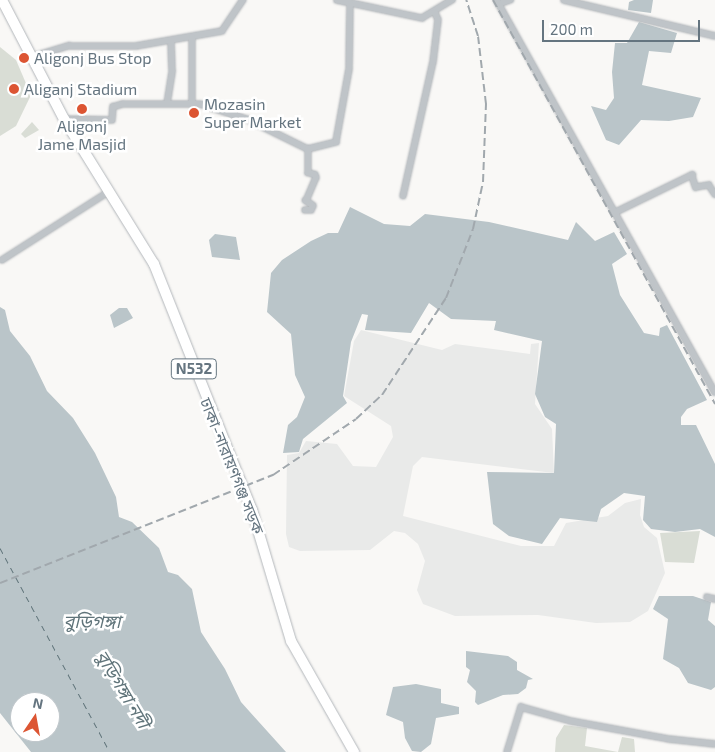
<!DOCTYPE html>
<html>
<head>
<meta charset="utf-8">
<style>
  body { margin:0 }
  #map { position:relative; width:715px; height:752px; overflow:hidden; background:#f9f8f6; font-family:"Exo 2","Noto Sans Bengali",sans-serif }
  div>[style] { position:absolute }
  .built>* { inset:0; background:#e9eae9 }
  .green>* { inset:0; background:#d9ddd5 }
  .water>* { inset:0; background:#bac5c9 }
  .ferry>* { height:1px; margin-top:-0.5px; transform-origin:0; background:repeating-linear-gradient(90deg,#60747a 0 6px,transparent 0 11px) }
  .roads { filter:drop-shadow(0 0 1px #b3b7bb) drop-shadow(0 0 1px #b3b7bb) }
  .minor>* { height:5.5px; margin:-2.75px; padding:0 2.75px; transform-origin:2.75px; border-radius:2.75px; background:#bfc4c8 }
  .trunk>* { height:10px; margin:-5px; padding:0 5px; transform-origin:5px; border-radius:5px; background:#fff }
  .rail>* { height:2px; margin-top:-1px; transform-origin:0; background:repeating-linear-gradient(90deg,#a1a8ad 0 8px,transparent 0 12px) }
  .dots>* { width:14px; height:14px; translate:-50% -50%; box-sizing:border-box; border:2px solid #fff; border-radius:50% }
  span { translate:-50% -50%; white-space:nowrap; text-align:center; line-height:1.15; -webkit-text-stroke:5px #fff; paint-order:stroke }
  .shield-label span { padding:1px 4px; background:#fff; border:1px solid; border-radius:4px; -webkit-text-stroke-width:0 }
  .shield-label { font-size:15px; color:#657580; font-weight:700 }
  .poi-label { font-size:16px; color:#657580 }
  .left { translate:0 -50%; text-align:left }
  .street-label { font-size:16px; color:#657580 }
  .water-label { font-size:18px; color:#60747a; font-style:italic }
  .north { position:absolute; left:10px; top:692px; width:50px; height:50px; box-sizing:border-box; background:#fff; border:1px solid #c1c8cc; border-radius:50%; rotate:12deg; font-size:14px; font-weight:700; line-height:20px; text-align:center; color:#657580 }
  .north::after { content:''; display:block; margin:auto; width:18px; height:22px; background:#dc5533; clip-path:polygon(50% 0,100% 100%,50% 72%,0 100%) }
  .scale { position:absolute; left:542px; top:20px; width:158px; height:22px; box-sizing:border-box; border:2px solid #657580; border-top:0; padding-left:6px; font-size:15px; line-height:18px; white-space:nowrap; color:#657580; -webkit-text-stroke:4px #fff; paint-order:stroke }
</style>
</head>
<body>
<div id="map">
  <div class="built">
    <div style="clip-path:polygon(361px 330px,442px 350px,455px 344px,530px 354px,531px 344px,539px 343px,535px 404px,552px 429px,554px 473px,422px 457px,413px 466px,403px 516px,521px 546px,554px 546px,566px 523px,608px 516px,625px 503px,641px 499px,640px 515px,644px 527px,657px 538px,665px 573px,648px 611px,630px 622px,596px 623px,538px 615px,455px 616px,423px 604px,417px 590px,425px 561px,418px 544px,405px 533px,394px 531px,370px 550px,300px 551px,289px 547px,286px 534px,287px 455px,299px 453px,306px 441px,337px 444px,353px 466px,376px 467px,393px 437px,391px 426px,344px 396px,354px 341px)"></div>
  </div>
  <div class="green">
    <div style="clip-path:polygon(0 47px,16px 60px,31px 95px,16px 126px,0 136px)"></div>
    <div style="clip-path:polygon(32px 122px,39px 130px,25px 138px,21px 134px)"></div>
    <div style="clip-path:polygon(700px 531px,694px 563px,665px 562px,660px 533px)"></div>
    <div style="clip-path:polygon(564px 725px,587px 728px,585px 746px,618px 752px,622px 737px,634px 739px,635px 752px,555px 752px,556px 738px)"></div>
  </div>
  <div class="water">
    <div style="clip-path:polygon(634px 0,653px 0,651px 13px,628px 10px,629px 2px)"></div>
    <div style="clip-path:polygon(639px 22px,677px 33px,671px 53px,649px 51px,642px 85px,701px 98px,693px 117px,669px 121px,641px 120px,619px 145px,606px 140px,591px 106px,606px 110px,614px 98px,612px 72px,615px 43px,627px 43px)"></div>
    <div style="clip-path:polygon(350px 207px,384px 224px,410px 226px,425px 214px,489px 222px,568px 240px,576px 222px,595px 241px,614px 232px,627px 254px,612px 264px,620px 295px,644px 333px,659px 336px,660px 328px,667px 325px,707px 400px,687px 409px,681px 417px,681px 425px,696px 425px,715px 464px,715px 537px,700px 529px,675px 532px,651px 529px,643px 520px,645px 496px,624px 493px,601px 509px,597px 522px,560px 518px,542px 544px,509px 536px,493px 524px,487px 472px,554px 473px,556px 424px,545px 417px,535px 394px,542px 341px,494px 330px,496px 321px,451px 319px,429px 303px,411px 333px,365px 330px,368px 315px,362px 314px,351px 342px,343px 396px,347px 403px,303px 439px,299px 452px,283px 453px,288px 425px,297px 417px,305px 397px,295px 375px,291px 334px,267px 312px,271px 273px,282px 260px,311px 241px,328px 233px,338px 233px)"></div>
    <div style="clip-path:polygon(215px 234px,236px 237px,240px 260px,212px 257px,209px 240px)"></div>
    <div style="clip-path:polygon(evenodd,0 307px,5px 310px,10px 331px,30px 356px,47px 391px,73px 418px,95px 453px,116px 497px,119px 517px,132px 522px,159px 548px,168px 572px,178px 575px,192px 589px,201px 632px,225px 669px,241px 702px,286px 752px,31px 752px,0 713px,0 307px,20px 702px,50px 702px,50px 732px,20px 732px,20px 702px)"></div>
    <div style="clip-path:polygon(119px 308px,127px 308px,133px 318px,114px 328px,110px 315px)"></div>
    <div style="clip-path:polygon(659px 596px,693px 596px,711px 602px,708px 620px,715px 626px,715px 687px,711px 690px,688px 683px,679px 668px,663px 659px,668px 619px,653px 609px)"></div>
    <div style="clip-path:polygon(466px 651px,508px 656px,517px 662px,517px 670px,533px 679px,528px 680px,526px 688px,518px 694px,503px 695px,478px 705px,475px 702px,476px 691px,467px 682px,470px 670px,466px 667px)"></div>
    <div style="clip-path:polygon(416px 684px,441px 689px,441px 703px,459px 707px,459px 714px,436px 718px,431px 744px,421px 752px,412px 751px,405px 738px,403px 722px,386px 715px,393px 687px)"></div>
  </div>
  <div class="ferry">
    <div style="left:0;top:548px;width:232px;rotate:61.7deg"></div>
  </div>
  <div class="roads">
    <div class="minor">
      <div style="left:337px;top:0;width:87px;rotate:12deg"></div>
      <div style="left:422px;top:18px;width:35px;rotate:-31deg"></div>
      <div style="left:497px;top:0;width:4px;rotate:63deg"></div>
      <div style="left:499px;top:4px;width:12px;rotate:-20deg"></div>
      <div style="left:564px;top:0;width:155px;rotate:13.4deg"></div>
      <div style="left:499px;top:4px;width:444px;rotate:60.9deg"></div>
      <div style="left:32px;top:57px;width:39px;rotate:-17deg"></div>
      <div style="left:69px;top:46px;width:67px"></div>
      <div style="left:136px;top:46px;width:87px;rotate:-9.9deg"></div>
      <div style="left:222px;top:31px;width:37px;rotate:-56deg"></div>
      <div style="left:167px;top:104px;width:33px;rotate:-81deg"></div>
      <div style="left:172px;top:71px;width:29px;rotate:-92deg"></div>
      <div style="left:192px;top:105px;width:67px;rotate:-90deg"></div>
      <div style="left:64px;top:119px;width:48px;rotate:1.2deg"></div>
      <div style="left:112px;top:120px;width:13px;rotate:-86deg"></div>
      <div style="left:113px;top:107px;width:10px;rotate:-17deg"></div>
      <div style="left:123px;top:104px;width:77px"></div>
      <div style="left:200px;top:104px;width:49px;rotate:17.7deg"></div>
      <div style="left:247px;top:119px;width:68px;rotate:26.2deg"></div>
      <div style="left:403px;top:196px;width:137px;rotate:-77.4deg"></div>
      <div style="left:433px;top:62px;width:42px;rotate:-83.2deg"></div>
      <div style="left:438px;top:20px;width:8px;rotate:-113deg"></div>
      <div style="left:305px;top:210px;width:6px"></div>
      <div style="left:311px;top:210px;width:4px;rotate:-63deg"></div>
      <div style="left:313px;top:206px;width:9px;rotate:-144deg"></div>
      <div style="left:306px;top:201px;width:25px;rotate:-67deg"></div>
      <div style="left:316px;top:178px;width:3px;rotate:-108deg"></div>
      <div style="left:315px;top:175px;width:7px;rotate:-164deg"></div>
      <div style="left:308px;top:173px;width:24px;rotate:-90deg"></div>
      <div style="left:308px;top:149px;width:29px;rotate:-14deg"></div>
      <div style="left:336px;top:142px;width:6px;rotate:-81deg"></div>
      <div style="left:337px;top:136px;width:68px;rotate:-79.8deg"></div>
      <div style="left:349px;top:69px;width:64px;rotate:-89.1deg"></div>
      <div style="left:616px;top:212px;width:85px;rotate:-26deg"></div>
      <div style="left:692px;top:175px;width:13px;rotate:72deg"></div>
      <div style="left:696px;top:187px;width:13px;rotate:-9deg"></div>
      <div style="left:709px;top:185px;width:11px;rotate:56deg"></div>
      <div style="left:2px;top:260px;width:128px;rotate:-32.6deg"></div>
      <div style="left:707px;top:597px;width:8px;rotate:14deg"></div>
      <div style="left:507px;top:752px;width:47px;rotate:-72.7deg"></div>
      <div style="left:521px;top:707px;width:52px;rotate:15.6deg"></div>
      <div style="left:571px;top:721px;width:100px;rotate:10.4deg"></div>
      <div style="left:669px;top:739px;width:46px;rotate:6.2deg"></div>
    </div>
    <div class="trunk">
      <div style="left:2px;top:0;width:134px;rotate:62.5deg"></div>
      <div style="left:64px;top:119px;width:171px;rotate:58.2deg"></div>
      <div style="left:154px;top:264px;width:265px;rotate:68.3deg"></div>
      <div style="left:252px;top:510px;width:137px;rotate:73.4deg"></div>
      <div style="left:291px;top:641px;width:128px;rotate:60.4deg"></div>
    </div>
  </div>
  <div class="rail">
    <div style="left:493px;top:0;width:461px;rotate:61.2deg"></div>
    <div style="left:0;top:583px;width:294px;rotate:-21.6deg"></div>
    <div style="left:273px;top:475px;width:100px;rotate:-34deg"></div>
    <div style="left:356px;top:419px;width:35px;rotate:-43deg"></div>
    <div style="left:382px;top:395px;width:116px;rotate:-56.6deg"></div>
    <div style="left:446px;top:298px;width:74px;rotate:-68.6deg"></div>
    <div style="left:473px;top:229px;width:48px;rotate:-78deg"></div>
    <div style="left:483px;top:182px;width:78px;rotate:-87.8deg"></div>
    <div style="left:486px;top:104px;width:68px;rotate:-96.7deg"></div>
    <div style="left:478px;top:36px;width:38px;rotate:-108deg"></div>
  </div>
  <div class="dots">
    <div style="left:24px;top:58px;background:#dc5533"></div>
    <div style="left:14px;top:89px;background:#dc5533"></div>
    <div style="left:82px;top:109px;background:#dc5533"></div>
    <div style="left:194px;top:113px;background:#dc5533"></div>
  </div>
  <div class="shield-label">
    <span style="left:194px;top:369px">N532</span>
  </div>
  <div class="poi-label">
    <span class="left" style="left:34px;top:58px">Aligonj Bus Stop</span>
    <span class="left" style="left:24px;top:89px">Aliganj Stadium</span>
    <span class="left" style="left:204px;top:113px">Mozasin<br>Super Market</span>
    <span style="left:82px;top:135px">Aligonj<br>Jame Masjid</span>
  </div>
  <div class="street-label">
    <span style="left:232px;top:466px;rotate:68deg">ঢাকা-নারায়ণগঞ্জ সড়ক</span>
  </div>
  <div class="water-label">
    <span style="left:92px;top:621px">বুড়িগঙ্গা</span>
    <span style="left:123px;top:689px;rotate:59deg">বুড়িগঙ্গা নদী</span>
  </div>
  <div class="north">N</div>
  <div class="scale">200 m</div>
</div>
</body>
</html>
